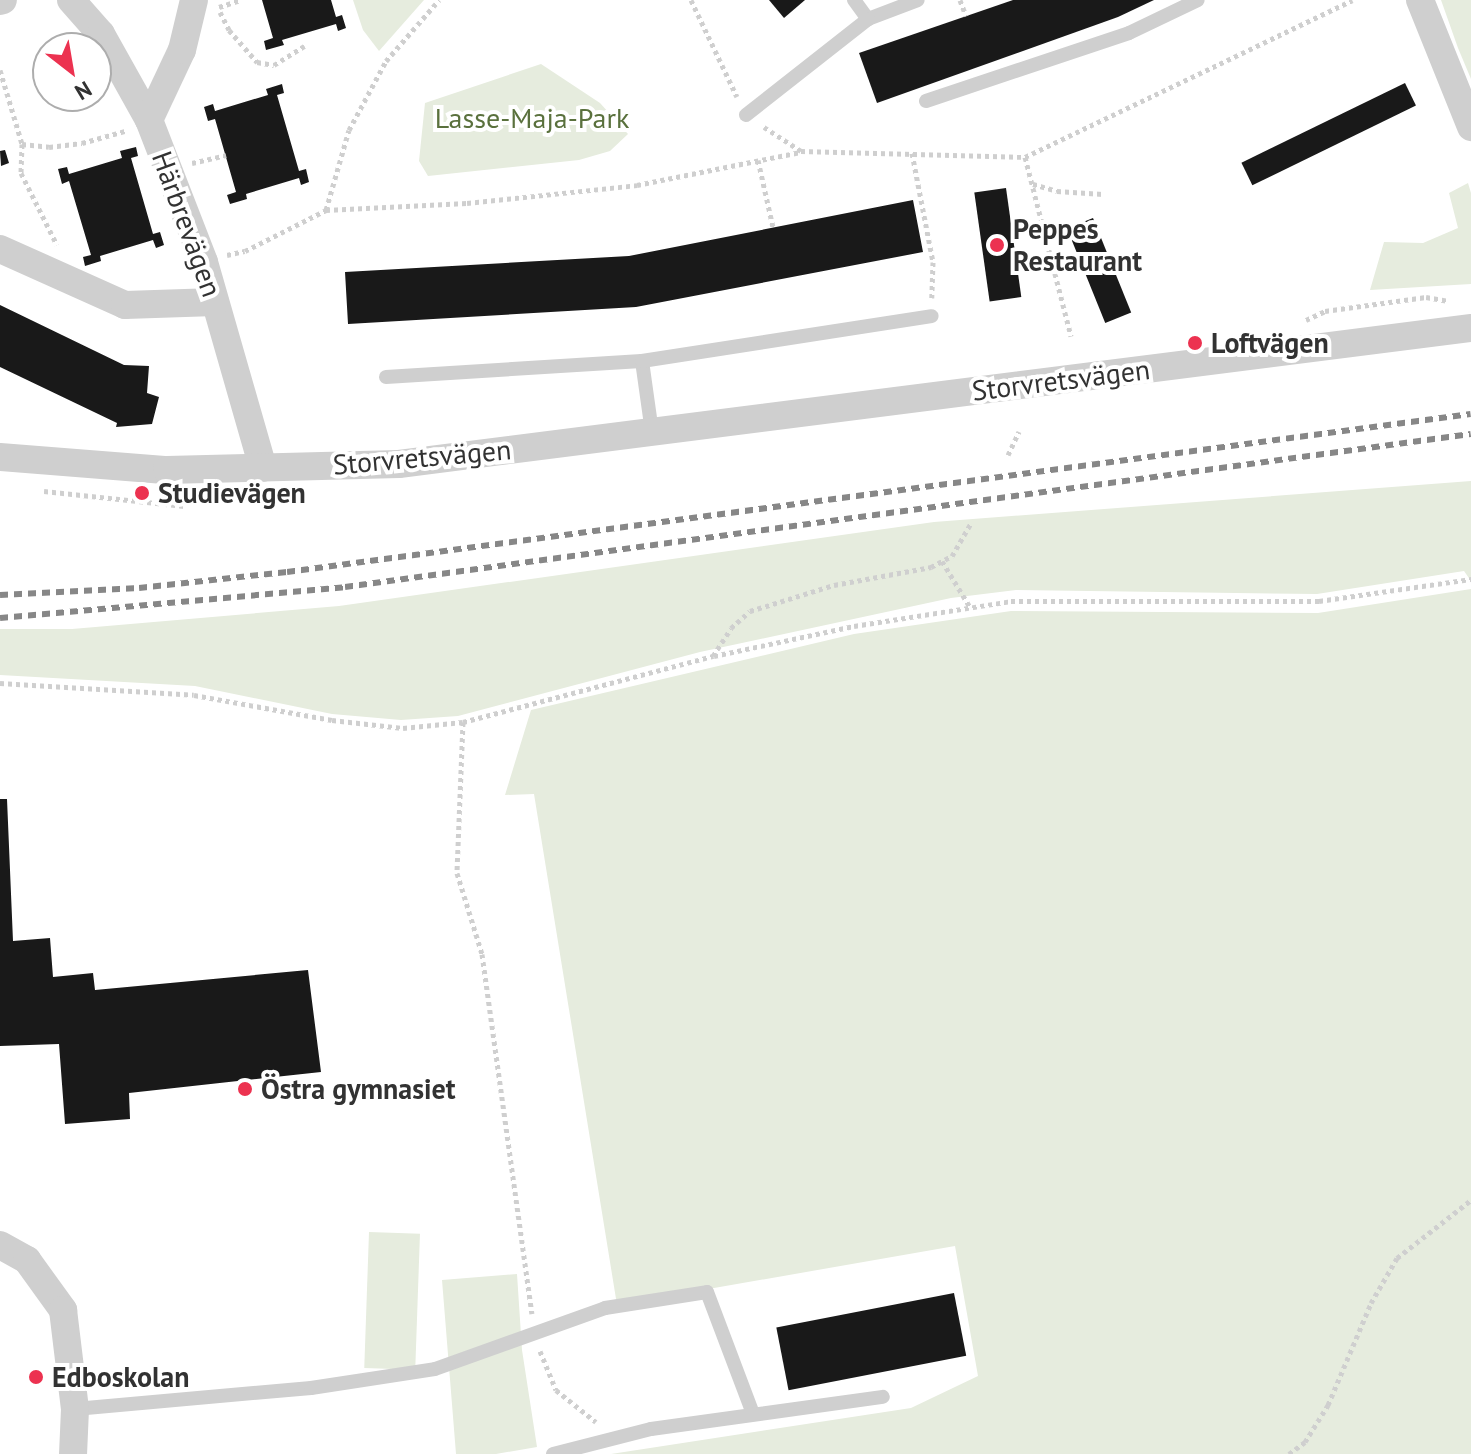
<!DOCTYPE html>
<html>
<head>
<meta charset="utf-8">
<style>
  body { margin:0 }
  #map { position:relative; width:1471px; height:1454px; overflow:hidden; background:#fff; font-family:"PT Sans",sans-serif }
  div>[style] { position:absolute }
  .green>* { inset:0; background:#e6ecde; transform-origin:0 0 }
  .building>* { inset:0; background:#191919; transform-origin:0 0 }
  .path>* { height:5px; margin-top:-2.5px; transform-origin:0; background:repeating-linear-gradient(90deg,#cfcfcf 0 4px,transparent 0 8px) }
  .lane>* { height:14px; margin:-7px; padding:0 7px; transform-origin:7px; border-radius:7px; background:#cfcfcf }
  .street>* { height:28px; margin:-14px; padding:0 14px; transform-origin:14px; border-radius:14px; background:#cfcfcf }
  .rail>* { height:6px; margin-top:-3px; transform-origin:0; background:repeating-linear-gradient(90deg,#878787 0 8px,transparent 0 14px) }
  .dots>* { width:22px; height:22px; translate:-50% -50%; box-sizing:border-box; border:4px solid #fff; border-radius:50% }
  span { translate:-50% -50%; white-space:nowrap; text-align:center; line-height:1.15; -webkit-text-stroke:8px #fff; paint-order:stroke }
  .park-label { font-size:28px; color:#5a713d }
  .street-label { font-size:28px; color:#323232 }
  .poi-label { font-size:28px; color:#323232; font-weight:700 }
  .left { translate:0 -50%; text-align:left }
  .north { position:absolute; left:32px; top:32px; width:80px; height:80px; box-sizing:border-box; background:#fff; border:2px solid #adadad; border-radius:50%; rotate:149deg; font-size:22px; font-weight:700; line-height:32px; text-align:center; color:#323232 }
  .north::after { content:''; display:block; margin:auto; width:28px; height:36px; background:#ec3250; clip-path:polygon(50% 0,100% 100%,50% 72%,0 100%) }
</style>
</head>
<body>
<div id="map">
  <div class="green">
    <div style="clip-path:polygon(353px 0,424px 0,379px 51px,363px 30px)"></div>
    <div style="clip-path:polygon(1441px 0,1471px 0,1471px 79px,1458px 48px)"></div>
    <div style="clip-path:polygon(541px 64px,600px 103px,628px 134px,610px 151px,579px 160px,428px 176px,419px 161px,425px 103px)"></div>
    <div style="clip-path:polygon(1468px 183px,1471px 193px,1471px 284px,1370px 290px,1384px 242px,1423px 243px,1458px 228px,1449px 193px)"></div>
    <div style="clip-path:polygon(1471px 481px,1471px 581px,1464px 571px,1317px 594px,1016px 590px,951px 598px,700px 652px,458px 716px,401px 720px,332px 714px,195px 686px,0 675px,0 629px,72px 629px,339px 606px,934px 522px)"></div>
    <div style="clip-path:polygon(1471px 589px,1471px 1454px,611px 1454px,911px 1408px,978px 1376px,955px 1246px,617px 1305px,534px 794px,505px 795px,531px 710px,854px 634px,1011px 611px,1318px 613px)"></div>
    <div style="left:369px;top:1232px;width:51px;height:136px;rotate:2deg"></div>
    <div style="clip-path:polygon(517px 1274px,522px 1350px,537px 1447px,496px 1454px,456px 1454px,442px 1280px)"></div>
  </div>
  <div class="building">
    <div style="clip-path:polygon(262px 0,331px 0,336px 17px,342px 15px,346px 28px,338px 31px,336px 24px,282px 40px,284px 45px,266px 50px,264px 41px,273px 38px)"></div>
    <div style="clip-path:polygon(769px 0,805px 0,784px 18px)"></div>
    <div style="clip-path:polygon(1013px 0,1154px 0,1118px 17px,877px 103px,859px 53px)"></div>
    <div style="left:1405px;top:83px;width:25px;height:182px;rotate:64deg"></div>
    <div style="clip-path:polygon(282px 84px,284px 93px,277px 95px,299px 171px,306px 169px,309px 182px,301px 185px,299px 178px,246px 194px,247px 199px,230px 204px,227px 195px,236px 192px,215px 119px,208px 121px,204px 107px,213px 104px,215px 111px,268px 95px,266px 89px)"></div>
    <div style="clip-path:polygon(136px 147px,138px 156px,131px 158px,153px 234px,160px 232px,164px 245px,156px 248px,153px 240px,100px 256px,101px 261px,85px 266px,83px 257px,91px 255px,69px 181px,62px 184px,58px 169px,67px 167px,69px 174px,122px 158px,120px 151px)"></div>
    <div style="clip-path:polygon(5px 150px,9px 163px,1px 166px,0 151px)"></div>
    <div style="left:1006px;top:188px;width:110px;height:32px;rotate:82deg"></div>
    <div style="clip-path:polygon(913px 200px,923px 252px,636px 307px,348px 324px,345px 272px,629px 256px)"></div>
    <div style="left:1093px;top:218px;width:102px;height:28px;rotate:68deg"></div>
    <div style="clip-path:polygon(0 305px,124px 365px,149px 366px,147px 393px,159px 397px,152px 424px,116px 427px,117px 423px,0 367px)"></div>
    <div style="clip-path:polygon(0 799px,7px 799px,13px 941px,50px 938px,53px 977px,93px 973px,95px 990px,308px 970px,321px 1072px,129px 1093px,130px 1119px,65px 1124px,59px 1044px,0 1046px)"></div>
    <div style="left:954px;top:1293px;width:64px;height:181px;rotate:79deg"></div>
  </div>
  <div class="path">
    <div style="left:691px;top:0;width:107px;rotate:64.6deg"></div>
    <div style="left:960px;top:0;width:17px;rotate:69deg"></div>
    <div style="left:219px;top:7px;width:23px;rotate:-18deg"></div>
    <div style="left:220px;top:12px;width:20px;rotate:63deg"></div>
    <div style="left:229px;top:30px;width:43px;rotate:48.8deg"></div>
    <div style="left:257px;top:62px;width:17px;rotate:10deg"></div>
    <div style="left:274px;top:65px;width:36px;rotate:-32deg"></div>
    <div style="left:0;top:70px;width:77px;rotate:73.4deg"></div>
    <div style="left:22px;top:144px;width:27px;rotate:6deg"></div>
    <div style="left:49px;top:147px;width:33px;rotate:-7deg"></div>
    <div style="left:82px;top:143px;width:45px;rotate:-15.6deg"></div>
    <div style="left:764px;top:127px;width:44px;rotate:33deg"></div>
    <div style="left:801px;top:151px;width:224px;rotate:1.5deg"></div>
    <div style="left:1025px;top:157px;width:363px;rotate:-25.6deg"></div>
    <div style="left:22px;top:144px;width:29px;rotate:92deg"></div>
    <div style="left:21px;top:173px;width:80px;rotate:63.4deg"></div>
    <div style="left:912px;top:153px;width:111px;rotate:79.1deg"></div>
    <div style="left:933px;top:262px;width:36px;rotate:92deg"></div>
    <div style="left:1025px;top:157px;width:185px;rotate:75.6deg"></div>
    <div style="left:758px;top:160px;width:69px;rotate:77.4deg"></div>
    <div style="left:192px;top:163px;width:35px;rotate:-13deg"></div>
    <div style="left:1033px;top:184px;width:25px;rotate:16deg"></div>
    <div style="left:1057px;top:191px;width:46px;rotate:3.7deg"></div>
    <div style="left:326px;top:210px;width:141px;rotate:-2.8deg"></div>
    <div style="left:467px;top:203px;width:171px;rotate:-6deg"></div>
    <div style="left:637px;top:185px;width:167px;rotate:-11.4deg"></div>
    <div style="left:227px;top:255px;width:18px;rotate:-13deg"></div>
    <div style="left:245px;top:251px;width:91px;rotate:-26.8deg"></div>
    <div style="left:326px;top:210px;width:83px;rotate:-74deg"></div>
    <div style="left:349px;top:130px;width:78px;rotate:-61.8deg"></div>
    <div style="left:386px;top:61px;width:81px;rotate:-49deg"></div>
    <div style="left:1306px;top:320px;width:21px;rotate:-25deg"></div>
    <div style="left:1325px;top:311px;width:102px;rotate:-7.9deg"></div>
    <div style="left:1426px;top:297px;width:23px;rotate:10deg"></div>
    <div style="left:1008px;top:455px;width:26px;rotate:-65deg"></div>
    <div style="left:44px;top:491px;width:141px;rotate:6.1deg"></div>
    <div style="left:942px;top:561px;width:54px;rotate:58.7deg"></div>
    <div style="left:714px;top:656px;width:143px;rotate:-12.1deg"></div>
    <div style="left:854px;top:626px;width:159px;rotate:-9deg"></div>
    <div style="left:1011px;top:601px;width:308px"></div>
    <div style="left:1319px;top:601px;width:154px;rotate:-8.2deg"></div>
    <div style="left:0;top:683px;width:194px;rotate:3.5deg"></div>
    <div style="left:194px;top:695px;width:140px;rotate:10.3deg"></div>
    <div style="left:332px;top:720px;width:71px;rotate:6.4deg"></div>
    <div style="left:403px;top:728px;width:60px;rotate:-5.7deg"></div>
    <div style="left:463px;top:722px;width:259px;rotate:-14.8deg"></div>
    <div style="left:713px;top:656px;width:33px;rotate:-57deg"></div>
    <div style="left:731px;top:628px;width:25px;rotate:-42deg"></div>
    <div style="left:750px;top:611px;width:88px;rotate:-17.2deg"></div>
    <div style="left:834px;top:585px;width:99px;rotate:-10.5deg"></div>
    <div style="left:931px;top:567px;width:24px;rotate:-28deg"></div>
    <div style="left:952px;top:556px;width:39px;rotate:-60deg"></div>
    <div style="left:463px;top:722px;width:151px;rotate:92.3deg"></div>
    <div style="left:457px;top:873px;width:85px;rotate:72.8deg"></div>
    <div style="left:482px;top:954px;width:363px;rotate:82.1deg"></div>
    <div style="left:540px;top:1351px;width:42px;rotate:67.7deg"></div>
    <div style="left:556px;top:1390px;width:51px;rotate:38.7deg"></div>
    <div style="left:1289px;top:1454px;width:20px;rotate:-37deg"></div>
    <div style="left:1305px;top:1442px;width:44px;rotate:-58.1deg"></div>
    <div style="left:1328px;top:1405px;width:111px;rotate:-67.1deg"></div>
    <div style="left:1371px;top:1303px;width:52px;rotate:-60deg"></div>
    <div style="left:1397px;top:1258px;width:94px;rotate:-38.1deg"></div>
  </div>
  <div class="lane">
    <div style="left:854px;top:0;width:24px;rotate:54deg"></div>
    <div style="left:868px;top:19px;width:53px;rotate:-20.8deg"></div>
    <div style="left:926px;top:101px;width:214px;rotate:-18.5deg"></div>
    <div style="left:1129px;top:33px;width:76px;rotate:-25.6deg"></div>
    <div style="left:746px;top:115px;width:155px;rotate:-38.2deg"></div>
    <div style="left:642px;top:361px;width:72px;rotate:82deg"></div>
    <div style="left:386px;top:377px;width:256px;rotate:-3.6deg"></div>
    <div style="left:642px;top:361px;width:293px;rotate:-8.8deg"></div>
    <div style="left:75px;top:1409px;width:237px;rotate:-5.1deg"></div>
    <div style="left:311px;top:1388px;width:125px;rotate:-8.7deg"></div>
    <div style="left:435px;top:1369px;width:181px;rotate:-19.7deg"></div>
    <div style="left:605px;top:1308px;width:103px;rotate:-8.9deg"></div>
    <div style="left:707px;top:1292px;width:130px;rotate:69.3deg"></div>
    <div style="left:553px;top:1454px;width:101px;rotate:-14.3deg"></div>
    <div style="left:651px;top:1429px;width:234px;rotate:-7.9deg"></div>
  </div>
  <div class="street">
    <div style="left:71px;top:0;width:45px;rotate:48.6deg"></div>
    <div style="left:101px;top:34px;width:98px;rotate:60.8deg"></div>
    <div style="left:149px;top:120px;width:152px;rotate:68.8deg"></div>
    <div style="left:204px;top:262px;width:214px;rotate:74deg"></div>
    <div style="left:1420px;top:0;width:137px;rotate:68.1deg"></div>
    <div style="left:0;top:1px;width:3px;rotate:-18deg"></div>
    <div style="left:149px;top:120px;width:77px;rotate:-64.8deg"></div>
    <div style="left:182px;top:50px;width:51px;rotate:-76.5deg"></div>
    <div style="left:0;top:249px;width:137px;rotate:24.1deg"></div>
    <div style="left:125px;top:305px;width:90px;rotate:-1.9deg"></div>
    <div style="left:0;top:457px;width:168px;rotate:4.5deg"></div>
    <div style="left:167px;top:470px;width:232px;rotate:-1.5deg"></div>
    <div style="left:399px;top:464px;width:1081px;rotate:-7.23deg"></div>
    <div style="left:0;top:1245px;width:31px;rotate:29deg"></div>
    <div style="left:27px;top:1260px;width:62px;rotate:54.2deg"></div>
    <div style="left:63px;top:1310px;width:100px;rotate:83.1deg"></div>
    <div style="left:75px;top:1409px;width:45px;rotate:92.5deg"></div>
  </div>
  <div class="rail">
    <div style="left:0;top:595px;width:139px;rotate:-2.9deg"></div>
    <div style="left:139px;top:588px;width:149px;rotate:-6.2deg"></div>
    <div style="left:287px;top:572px;width:1194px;rotate:-7.6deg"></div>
    <div style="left:0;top:618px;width:346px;rotate:-5.1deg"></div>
    <div style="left:345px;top:587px;width:1136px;rotate:-7.74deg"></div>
  </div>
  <div class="dots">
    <div style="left:997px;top:245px;background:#ec3250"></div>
    <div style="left:1195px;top:343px;background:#ec3250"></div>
    <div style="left:142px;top:493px;background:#ec3250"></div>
    <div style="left:245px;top:1089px;background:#ec3250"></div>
    <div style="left:36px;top:1377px;background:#ec3250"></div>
  </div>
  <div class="park-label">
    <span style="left:532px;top:118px">Lasse-Maja-Park</span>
  </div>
  <div class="street-label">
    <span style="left:187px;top:224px;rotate:70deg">Härbrevägen</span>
    <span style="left:1061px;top:380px;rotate:-7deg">Storvretsvägen</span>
    <span style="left:422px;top:457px;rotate:-5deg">Storvretsvägen</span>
  </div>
  <div class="poi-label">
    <span class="left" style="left:1013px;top:245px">Peppes<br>Restaurant</span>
    <span class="left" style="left:1211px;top:343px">Loftvägen</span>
    <span class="left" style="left:158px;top:493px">Studievägen</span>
    <span class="left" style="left:261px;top:1089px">Östra gymnasiet</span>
    <span class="left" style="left:52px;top:1377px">Edboskolan</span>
  </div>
  <div class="north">N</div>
</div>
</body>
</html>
